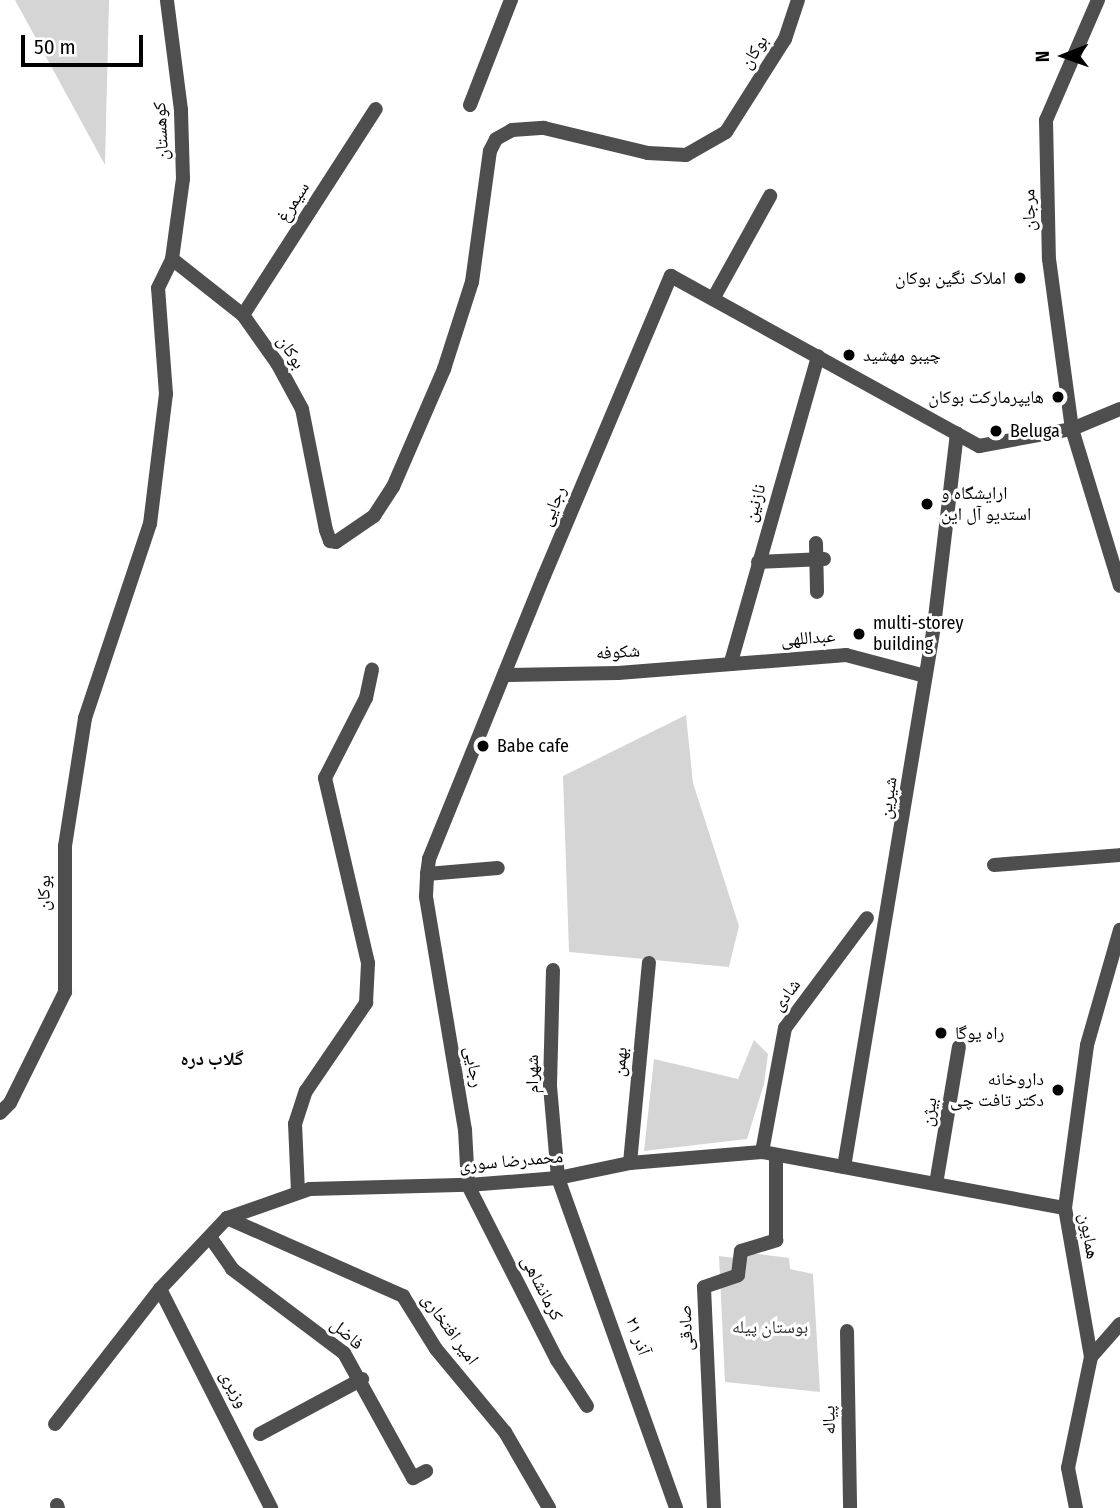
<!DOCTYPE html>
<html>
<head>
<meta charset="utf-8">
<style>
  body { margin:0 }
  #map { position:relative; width:1120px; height:1508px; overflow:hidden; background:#fff; font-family:"Fira Sans Condensed","Noto Naskh Arabic",sans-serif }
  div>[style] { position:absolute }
  .green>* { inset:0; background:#d5d5d5 }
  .minor>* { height:14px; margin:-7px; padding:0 7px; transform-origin:7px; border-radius:7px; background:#4e4e4e }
  .dots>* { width:19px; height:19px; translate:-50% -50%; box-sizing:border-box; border:4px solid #fff; border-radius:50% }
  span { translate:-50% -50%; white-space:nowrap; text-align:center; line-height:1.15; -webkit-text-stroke:6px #fff; paint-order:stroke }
  .street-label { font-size:18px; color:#000 }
  .poi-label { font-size:18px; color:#000 }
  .right { translate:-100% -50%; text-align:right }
  .left { translate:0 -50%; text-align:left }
  .park-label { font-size:18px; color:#2c2c2c }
  .neighbourhood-label { font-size:19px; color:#000; font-weight:700 }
  .north { position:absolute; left:1029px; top:21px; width:70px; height:70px; -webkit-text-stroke:5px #fff; paint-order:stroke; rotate:269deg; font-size:19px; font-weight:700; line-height:28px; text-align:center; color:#000 }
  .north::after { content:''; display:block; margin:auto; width:24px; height:32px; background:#000; clip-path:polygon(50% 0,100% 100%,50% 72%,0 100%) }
  .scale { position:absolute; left:21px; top:35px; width:122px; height:32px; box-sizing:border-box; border:4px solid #000; border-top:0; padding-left:9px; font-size:21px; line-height:24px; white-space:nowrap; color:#000; -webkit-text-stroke:5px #fff; paint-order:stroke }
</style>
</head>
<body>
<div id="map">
  <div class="green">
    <div style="clip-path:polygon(15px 0,109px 0,105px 165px)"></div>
    <div style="clip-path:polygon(686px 715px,693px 783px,739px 926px,729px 967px,569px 952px,563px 776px)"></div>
    <div style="clip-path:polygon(754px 1040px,768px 1054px,764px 1084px,747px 1139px,644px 1151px,654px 1059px,738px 1079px)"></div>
    <div style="clip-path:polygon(743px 1252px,789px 1258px,790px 1269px,813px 1274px,820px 1392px,725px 1382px,719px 1256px,735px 1258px)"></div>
  </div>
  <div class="minor">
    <div style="left:1098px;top:0;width:131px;rotate:113.4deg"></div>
    <div style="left:1046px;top:120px;width:139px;rotate:88.8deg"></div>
    <div style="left:1049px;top:259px;width:172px;rotate:82.3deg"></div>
    <div style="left:1072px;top:429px;width:164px;rotate:73deg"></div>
    <div style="left:470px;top:105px;width:113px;rotate:-68.7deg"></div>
    <div style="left:172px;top:259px;width:90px;rotate:38.3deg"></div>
    <div style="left:243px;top:315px;width:59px;rotate:54.7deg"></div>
    <div style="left:277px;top:363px;width:52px;rotate:61.5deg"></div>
    <div style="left:302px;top:409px;width:123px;rotate:78.8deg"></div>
    <div style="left:326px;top:530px;width:12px;rotate:70deg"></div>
    <div style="left:330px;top:541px;width:6px;rotate:9deg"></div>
    <div style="left:336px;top:542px;width:46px;rotate:-34.4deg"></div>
    <div style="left:374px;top:516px;width:35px;rotate:-57deg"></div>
    <div style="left:393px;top:487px;width:129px;rotate:-66.6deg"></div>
    <div style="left:444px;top:369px;width:91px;rotate:-72.2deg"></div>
    <div style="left:472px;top:282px;width:132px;rotate:-82.2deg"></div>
    <div style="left:490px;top:151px;width:13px;rotate:-63deg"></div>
    <div style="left:496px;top:139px;width:18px;rotate:-29deg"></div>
    <div style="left:512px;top:130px;width:32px;rotate:-4deg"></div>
    <div style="left:544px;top:128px;width:107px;rotate:13.5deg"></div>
    <div style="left:648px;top:153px;width:38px;rotate:3deg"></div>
    <div style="left:686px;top:155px;width:46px;rotate:-29.9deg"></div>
    <div style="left:726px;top:132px;width:110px;rotate:-57.6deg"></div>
    <div style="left:785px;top:39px;width:41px;rotate:-71.6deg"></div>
    <div style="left:713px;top:299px;width:118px;rotate:-61deg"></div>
    <div style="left:243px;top:315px;width:245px;rotate:-57.2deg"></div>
    <div style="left:816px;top:543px;width:49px;rotate:88.8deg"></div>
    <div style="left:758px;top:562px;width:66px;rotate:-2.6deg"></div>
    <div style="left:731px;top:662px;width:318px;rotate:-74.1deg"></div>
    <div style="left:507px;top:675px;width:111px;rotate:-1deg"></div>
    <div style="left:618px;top:673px;width:229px;rotate:-4.5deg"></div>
    <div style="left:846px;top:655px;width:82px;rotate:14.9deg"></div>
    <div style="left:994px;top:865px;width:126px;rotate:-4.5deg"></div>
    <div style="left:427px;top:874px;width:71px;rotate:-4.8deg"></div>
    <div style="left:553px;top:970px;width:116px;rotate:91.5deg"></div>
    <div style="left:550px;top:1086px;width:92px;rotate:85deg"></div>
    <div style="left:558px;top:1178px;width:350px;rotate:70.3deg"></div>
    <div style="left:0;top:1113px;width:14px;rotate:-45deg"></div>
    <div style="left:10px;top:1103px;width:124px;rotate:-63.6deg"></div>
    <div style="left:65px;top:992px;width:146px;rotate:-90deg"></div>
    <div style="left:65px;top:846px;width:130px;rotate:-81.1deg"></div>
    <div style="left:85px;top:718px;width:205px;rotate:-71.5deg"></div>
    <div style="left:150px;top:524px;width:131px;rotate:-83deg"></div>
    <div style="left:166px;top:394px;width:106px;rotate:-94.3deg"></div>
    <div style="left:158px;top:288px;width:32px;rotate:-64deg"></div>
    <div style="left:172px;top:259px;width:81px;rotate:-82.2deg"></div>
    <div style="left:183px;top:179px;width:69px;rotate:-91.7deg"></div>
    <div style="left:181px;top:110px;width:111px;rotate:-97.3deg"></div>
    <div style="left:762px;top:1152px;width:126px;rotate:-79.5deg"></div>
    <div style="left:785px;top:1028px;width:137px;rotate:-53.3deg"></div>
    <div style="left:630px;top:1163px;width:201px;rotate:-84.6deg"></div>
    <div style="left:844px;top:1167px;width:548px;rotate:-80.55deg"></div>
    <div style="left:934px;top:626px;width:194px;rotate:-83.2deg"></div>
    <div style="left:936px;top:1184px;width:139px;rotate:-80.5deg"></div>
    <div style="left:298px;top:1192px;width:68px;rotate:-92.5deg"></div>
    <div style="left:295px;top:1124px;width:35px;rotate:-72deg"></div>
    <div style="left:306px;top:1091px;width:107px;rotate:-55.7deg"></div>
    <div style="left:366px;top:1003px;width:40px;rotate:-87.1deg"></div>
    <div style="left:368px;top:963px;width:190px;rotate:-103.1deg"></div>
    <div style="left:325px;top:778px;width:90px;rotate:-62.9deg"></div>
    <div style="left:366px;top:698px;width:29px;rotate:-78deg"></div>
    <div style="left:227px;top:1218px;width:193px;rotate:23.9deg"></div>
    <div style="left:403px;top:1296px;width:62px;rotate:58.1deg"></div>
    <div style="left:436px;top:1349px;width:108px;rotate:50.3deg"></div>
    <div style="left:505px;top:1432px;width:88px;rotate:59.9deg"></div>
    <div style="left:210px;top:1237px;width:39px;rotate:55deg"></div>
    <div style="left:232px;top:1269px;width:140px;rotate:36.9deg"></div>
    <div style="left:344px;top:1353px;width:143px;rotate:61.1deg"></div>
    <div style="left:413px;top:1478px;width:15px;rotate:-28deg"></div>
    <div style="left:160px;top:1289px;width:246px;rotate:63.1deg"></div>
    <div style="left:847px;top:1331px;width:177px;rotate:89deg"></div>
    <div style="left:1091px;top:1357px;width:44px;rotate:-48.7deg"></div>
    <div style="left:587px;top:1406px;width:55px;rotate:-123.1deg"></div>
    <div style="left:557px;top:1360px;width:196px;rotate:-117deg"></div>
    <div style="left:468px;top:1185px;width:55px;rotate:-93.1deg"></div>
    <div style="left:465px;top:1130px;width:237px;rotate:-99.5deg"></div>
    <div style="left:426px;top:896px;width:22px;rotate:-87deg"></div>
    <div style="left:427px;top:874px;width:15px;rotate:-82deg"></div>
    <div style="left:429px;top:859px;width:305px;rotate:-67.9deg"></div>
    <div style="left:544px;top:576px;width:326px;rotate:-67.1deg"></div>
    <div style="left:671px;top:276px;width:352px;rotate:28.9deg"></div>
    <div style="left:979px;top:446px;width:95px;rotate:-10.4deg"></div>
    <div style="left:1072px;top:429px;width:52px;rotate:-22.6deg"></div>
    <div style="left:55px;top:1424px;width:171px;rotate:-52.1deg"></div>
    <div style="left:160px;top:1289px;width:98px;rotate:-46.7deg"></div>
    <div style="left:227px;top:1218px;width:88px;rotate:-19.3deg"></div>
    <div style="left:310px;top:1189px;width:158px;rotate:-1.5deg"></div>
    <div style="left:468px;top:1185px;width:90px;rotate:-4.4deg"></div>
    <div style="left:558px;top:1178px;width:74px;rotate:-11.8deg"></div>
    <div style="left:630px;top:1163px;width:132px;rotate:-4.8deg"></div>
    <div style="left:762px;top:1152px;width:308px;rotate:10.5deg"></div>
    <div style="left:260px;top:1434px;width:116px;rotate:-28.3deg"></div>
    <div style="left:57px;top:1505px;width:3px;rotate:72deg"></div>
    <div style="left:714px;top:1508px;width:221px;rotate:-92.6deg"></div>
    <div style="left:704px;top:1287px;width:36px;rotate:-19deg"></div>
    <div style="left:738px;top:1275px;width:24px;rotate:-83deg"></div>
    <div style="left:741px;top:1251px;width:37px;rotate:-17deg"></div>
    <div style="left:776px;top:1240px;width:85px;rotate:-90deg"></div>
    <div style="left:1076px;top:1508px;width:41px;rotate:-101.3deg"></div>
    <div style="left:1068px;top:1468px;width:113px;rotate:-78.3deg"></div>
    <div style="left:1091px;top:1357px;width:151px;rotate:-99.9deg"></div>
    <div style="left:1065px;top:1208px;width:164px;rotate:-82.3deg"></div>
    <div style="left:1087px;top:1045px;width:120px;rotate:-74deg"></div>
  </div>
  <div class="dots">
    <div style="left:1020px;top:278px;background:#000"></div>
    <div style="left:849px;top:355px;background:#000"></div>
    <div style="left:1058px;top:397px;background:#000"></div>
    <div style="left:996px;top:431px;background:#000"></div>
    <div style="left:927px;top:504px;background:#000"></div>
    <div style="left:859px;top:634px;background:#000"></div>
    <div style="left:483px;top:746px;background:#000"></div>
    <div style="left:941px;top:1033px;background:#000"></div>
    <div style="left:1058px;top:1090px;background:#000"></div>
  </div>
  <div class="street-label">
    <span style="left:754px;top:52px;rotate:-57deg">بوکان</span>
    <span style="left:161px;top:131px;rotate:-93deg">کوهستان</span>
    <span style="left:293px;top:202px;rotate:-57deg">سیمرغ</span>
    <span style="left:1029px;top:210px;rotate:-91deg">مرجان</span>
    <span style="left:291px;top:352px;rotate:58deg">بوکان</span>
    <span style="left:755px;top:503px;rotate:-74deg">نازنین</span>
    <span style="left:553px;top:506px;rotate:-67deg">رجایی</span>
    <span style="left:808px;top:638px;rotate:-4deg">عبداللهی</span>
    <span style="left:618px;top:652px;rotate:-3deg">شکوفه</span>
    <span style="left:888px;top:798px;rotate:-82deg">شیرین</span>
    <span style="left:44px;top:893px;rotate:-89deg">بوکان</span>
    <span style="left:786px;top:995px;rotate:-53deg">شادی</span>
    <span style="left:620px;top:1062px;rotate:-85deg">بهمن</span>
    <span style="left:474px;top:1067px;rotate:80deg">رجایی</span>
    <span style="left:532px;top:1074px;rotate:-90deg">شهرام</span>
    <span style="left:929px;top:1112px;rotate:-81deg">بیژن</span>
    <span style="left:511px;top:1161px;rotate:-5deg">محمدرضا سوری</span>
    <span style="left:1089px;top:1236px;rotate:80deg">همایون</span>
    <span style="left:542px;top:1288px;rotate:63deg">کرمانشاهی</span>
    <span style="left:686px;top:1328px;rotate:-93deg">صادقی</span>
    <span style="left:450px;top:1329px;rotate:54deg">امیر افتخاری</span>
    <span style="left:347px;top:1334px;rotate:42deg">فاضل</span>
    <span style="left:638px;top:1336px;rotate:70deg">۲۱ آذر</span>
    <span style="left:234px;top:1389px;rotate:62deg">وزیری</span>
    <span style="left:829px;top:1420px;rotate:-91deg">پیاله</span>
  </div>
  <div class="poi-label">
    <span class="right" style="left:1006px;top:278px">املاک نگین بوکان</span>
    <span class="left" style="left:863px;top:355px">چیبو مهشید</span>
    <span class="right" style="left:1044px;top:397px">هایپرمارکت بوکان</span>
    <span class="left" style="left:1010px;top:431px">Beluga</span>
    <span class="left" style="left:941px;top:504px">ارایشگاه و<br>استدیو آل این</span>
    <span class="left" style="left:873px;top:634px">multi-storey<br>building</span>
    <span class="left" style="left:497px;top:746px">Babe cafe</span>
    <span class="left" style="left:955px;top:1033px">راه یوگا</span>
    <span class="right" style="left:1044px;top:1090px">داروخانه<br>دکتر تافت چی</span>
  </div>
  <div class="park-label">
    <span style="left:770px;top:1327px">بوستان پیله</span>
  </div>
  <div class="neighbourhood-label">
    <span style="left:212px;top:1059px">گلاب دره</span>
  </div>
  <div class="north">N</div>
  <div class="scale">50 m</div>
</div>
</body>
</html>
